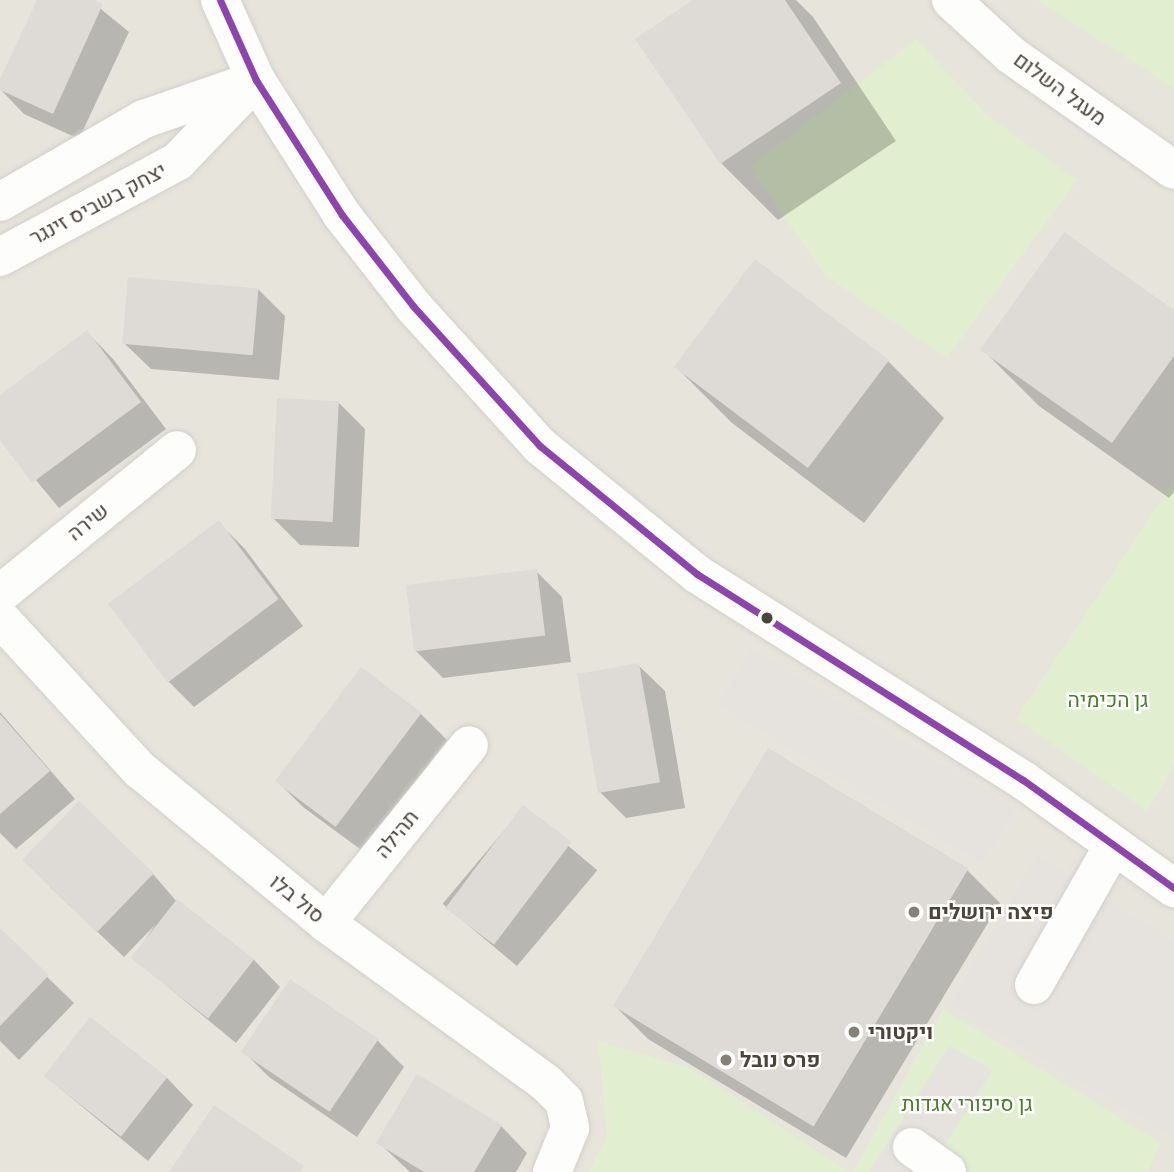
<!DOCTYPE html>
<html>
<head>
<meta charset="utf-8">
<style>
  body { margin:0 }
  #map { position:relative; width:1174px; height:1172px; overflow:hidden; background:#f4f2ee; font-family:Cabin,Heebo,sans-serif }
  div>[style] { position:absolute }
  .residential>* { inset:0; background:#e7e4dc; transform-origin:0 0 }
  .green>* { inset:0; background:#e1eecf }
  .parking>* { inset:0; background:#e6e3df; transform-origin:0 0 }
  .shadow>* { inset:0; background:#0003; transform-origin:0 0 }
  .building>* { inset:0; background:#dedbd6; transform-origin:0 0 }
  .roads { filter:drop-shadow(0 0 2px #d2d0cb) drop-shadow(0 0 2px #d2d0cb) }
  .minor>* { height:38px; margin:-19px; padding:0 19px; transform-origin:19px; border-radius:19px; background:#fdfdfc }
  .bus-1>* { height:7px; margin:-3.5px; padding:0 3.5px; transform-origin:3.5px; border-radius:3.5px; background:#8e44ad }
  .dots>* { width:19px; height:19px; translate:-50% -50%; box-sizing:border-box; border:4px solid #fff; border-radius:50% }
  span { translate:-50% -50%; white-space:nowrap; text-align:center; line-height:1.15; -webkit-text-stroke:5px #fff; paint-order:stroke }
  .street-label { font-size:21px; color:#4b4439 }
  .park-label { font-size:21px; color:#4a7f2a }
  .poi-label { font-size:21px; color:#4b4439; font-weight:700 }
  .left { translate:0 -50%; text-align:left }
</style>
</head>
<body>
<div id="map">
  <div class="residential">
    <div style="left:0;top:0;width:1174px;height:1172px"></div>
  </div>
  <div class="green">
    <div style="clip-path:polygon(1037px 0,1174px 0,1174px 88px)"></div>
    <div style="clip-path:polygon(916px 39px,987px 115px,1077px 180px,947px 358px,827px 277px,749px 167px)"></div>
    <div style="clip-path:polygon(1174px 481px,1174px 765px,1147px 811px,1016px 719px)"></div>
    <div style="clip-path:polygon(943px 1009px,1161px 1143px,1148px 1172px,853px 1172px)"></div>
    <div style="clip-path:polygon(598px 1041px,690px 1068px,849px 1172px,588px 1172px,607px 1136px)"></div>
  </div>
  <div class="parking">
    <div style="left:751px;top:649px;width:309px;height:65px;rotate:31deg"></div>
    <div style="clip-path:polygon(1037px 855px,1174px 941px,1174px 1137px,949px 1004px)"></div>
    <div style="clip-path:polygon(949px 1046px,993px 1070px,927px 1172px,869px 1172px)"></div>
  </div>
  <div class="shadow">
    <div style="clip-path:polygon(38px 0,90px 0,129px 32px,79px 139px,24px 114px,0 89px)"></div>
    <div style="clip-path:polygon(696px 0,796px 0,813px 17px,896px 141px,778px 220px,721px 163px)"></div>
    <div style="clip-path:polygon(259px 290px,285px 316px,279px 380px,151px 369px,124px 343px)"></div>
    <div style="clip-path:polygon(1174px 312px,1174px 492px,1169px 498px,1039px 406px,982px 349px)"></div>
    <div style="clip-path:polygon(87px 332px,113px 359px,166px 429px,59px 508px,0 437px,0 397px)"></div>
    <div style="clip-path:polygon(888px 361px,944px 418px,864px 523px,732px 423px,675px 366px)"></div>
    <div style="clip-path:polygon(339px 403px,365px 429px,359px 547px,300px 545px,273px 518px)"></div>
    <div style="clip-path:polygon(219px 523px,245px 549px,303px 626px,194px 707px,168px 681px)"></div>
    <div style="clip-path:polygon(536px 571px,562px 597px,571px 662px,443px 678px,416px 651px)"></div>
    <div style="clip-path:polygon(638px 665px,665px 691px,685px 808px,626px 818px,599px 791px)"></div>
    <div style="clip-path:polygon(0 712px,75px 799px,16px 849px,0 833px)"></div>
    <div style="clip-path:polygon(421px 714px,447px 740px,364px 852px,303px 807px,277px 781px)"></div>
    <div style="left:523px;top:808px;width:97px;height:125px;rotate:40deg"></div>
    <div style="clip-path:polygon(967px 870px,1000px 903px,846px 1158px,648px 1039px,615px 1006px)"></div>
    <div style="clip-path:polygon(153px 874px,177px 902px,254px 960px,280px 987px,236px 1043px,133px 958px,155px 925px,124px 957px,50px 887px)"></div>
    <div style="clip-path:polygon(0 931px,74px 1003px,19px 1060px,0 1041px)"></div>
    <div style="clip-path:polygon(290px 981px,378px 1041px,404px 1067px,357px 1137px,269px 1077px,243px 1051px)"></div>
    <div style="clip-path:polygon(45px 1076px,167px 1078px,193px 1105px,148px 1161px)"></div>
    <div style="clip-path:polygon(501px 1126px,527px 1153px,516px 1172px,410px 1172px,378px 1142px)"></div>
  </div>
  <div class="building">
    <div style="clip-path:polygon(37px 0,95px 0,103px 4px,53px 114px,0 90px,0 79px)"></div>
    <div style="clip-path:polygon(693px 0,785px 0,841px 83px,720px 164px,635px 39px)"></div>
    <div style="clip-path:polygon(1064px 232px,1174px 310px,1174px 356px,1112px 443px,980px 350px)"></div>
    <div style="left:755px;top:259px;width:168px;height:135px;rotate:37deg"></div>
    <div style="left:128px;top:277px;width:131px;height:67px;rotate:5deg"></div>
    <div style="clip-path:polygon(87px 330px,141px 402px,32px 483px,0 440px,0 395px)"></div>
    <div style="left:277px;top:398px;width:62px;height:121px;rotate:3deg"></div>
    <div style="left:219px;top:520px;width:99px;height:139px;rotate:53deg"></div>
    <div style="left:537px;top:569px;width:67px;height:132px;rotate:83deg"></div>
    <div style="left:639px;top:663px;width:121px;height:63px;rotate:80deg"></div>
    <div style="left:361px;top:667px;width:76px;height:143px;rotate:37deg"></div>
    <div style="clip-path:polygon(0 714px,50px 771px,0 814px)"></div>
    <div style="left:768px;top:748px;width:234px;height:301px;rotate:31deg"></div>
    <div style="left:79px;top:801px;width:104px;height:82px;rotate:44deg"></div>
    <div style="left:523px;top:805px;width:61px;height:129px;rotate:37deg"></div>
    <div style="left:177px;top:899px;width:98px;height:75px;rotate:38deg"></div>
    <div style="clip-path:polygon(0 928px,49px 975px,0 1026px)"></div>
    <div style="left:290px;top:979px;width:107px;height:88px;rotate:34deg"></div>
    <div style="left:90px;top:1017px;width:98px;height:75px;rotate:38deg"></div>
    <div style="clip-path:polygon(417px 1074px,502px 1125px,474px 1172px,424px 1172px,376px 1143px)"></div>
    <div style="clip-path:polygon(214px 1105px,304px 1166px,300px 1172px,169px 1172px)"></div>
  </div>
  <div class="roads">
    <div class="minor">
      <div style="left:220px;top:0;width:88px;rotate:65.8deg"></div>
      <div style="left:256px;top:80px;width:160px;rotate:57.5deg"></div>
      <div style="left:342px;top:215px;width:115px;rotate:52deg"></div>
      <div style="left:413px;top:306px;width:189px;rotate:47.8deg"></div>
      <div style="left:540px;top:446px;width:203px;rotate:39.2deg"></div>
      <div style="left:697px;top:574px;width:386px;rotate:32.3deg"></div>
      <div style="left:1023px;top:780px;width:186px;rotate:35.6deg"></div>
      <div style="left:951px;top:0;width:81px;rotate:42.5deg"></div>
      <div style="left:1011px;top:55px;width:199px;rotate:35.2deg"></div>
      <div style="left:0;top:202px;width:166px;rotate:-30deg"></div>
      <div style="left:144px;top:119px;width:113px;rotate:-19.1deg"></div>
      <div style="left:0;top:257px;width:202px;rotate:-28.3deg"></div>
      <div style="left:178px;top:161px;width:112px;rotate:-46.1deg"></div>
      <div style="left:0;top:594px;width:228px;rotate:-39.1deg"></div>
      <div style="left:0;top:618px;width:207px;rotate:47.4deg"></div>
      <div style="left:140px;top:770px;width:241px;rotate:39.4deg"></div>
      <div style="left:326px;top:923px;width:272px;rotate:36deg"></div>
      <div style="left:546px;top:1083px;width:25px;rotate:45deg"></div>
      <div style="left:564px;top:1101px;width:28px;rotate:77deg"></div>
      <div style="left:570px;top:1128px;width:48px;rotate:112.2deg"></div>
      <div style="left:326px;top:923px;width:228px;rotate:-51.2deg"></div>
      <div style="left:1034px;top:985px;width:160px;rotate:-60.4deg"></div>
      <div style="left:912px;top:1147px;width:43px;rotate:35.5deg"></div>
    </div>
  </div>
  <div class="bus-1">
    <div style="left:220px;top:0;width:88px;rotate:65.8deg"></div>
    <div style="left:256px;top:80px;width:160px;rotate:57.5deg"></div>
    <div style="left:342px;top:215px;width:115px;rotate:52deg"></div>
    <div style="left:413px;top:306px;width:189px;rotate:47.8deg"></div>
    <div style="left:540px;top:446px;width:203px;rotate:39.2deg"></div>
    <div style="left:697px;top:574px;width:386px;rotate:32.3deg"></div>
    <div style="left:1023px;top:780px;width:186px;rotate:35.6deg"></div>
  </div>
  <div class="dots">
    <div style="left:767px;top:618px;background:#4b4439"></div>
    <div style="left:914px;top:912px;background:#868178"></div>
    <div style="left:854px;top:1032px;background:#868178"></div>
    <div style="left:726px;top:1060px;background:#868178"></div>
  </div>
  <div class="street-label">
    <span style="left:1060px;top:89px;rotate:36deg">מעגל השלום</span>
    <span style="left:98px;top:204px;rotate:-28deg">יצחק בשביס זינגר</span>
    <span style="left:88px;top:522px;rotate:-39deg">שירה</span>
    <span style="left:397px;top:834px;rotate:-51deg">תהילה</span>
    <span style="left:297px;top:899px;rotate:39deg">סול בלו</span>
  </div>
  <div class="park-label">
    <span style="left:1108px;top:700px">גן הכימיה</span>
    <span style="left:967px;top:1104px">גן סיפורי אגדות</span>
  </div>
  <div class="poi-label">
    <span class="left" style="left:928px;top:912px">פיצה ירושלים</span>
    <span class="left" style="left:868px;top:1032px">ויקטורי</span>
    <span class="left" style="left:740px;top:1060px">פרס נובל</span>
  </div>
</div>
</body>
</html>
